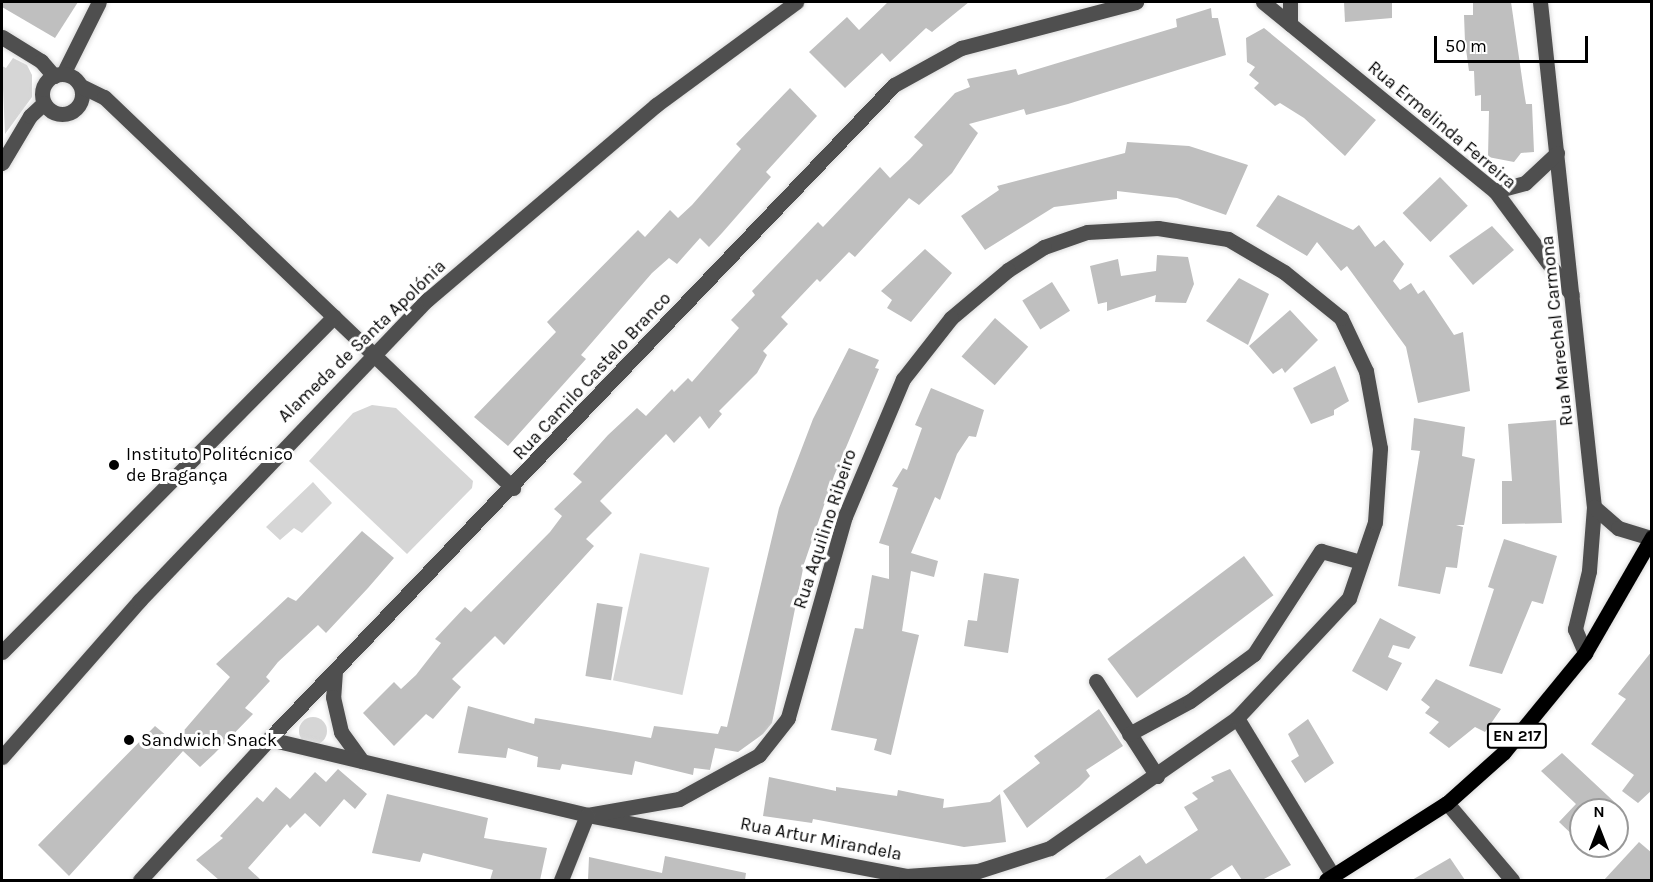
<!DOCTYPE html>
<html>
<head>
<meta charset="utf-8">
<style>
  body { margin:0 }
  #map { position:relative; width:1653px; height:882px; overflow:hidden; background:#fff; font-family:Karla,sans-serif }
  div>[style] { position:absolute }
  .green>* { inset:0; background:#d6d6d6; transform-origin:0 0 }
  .round { border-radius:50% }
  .building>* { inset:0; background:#bfbfbf; transform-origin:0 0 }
  .roads { filter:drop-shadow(0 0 2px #dbdbdb) drop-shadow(0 0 2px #dbdbdb) }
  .minor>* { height:15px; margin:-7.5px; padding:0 7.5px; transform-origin:7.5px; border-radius:7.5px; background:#4f4f4f }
  .minor>.ring { margin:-7.5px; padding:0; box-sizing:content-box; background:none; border:15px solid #4f4f4f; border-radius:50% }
  .major>* { height:15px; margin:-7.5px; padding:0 7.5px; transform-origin:7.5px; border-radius:7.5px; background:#000 }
  .dots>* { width:16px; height:16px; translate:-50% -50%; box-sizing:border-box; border:3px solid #fff; border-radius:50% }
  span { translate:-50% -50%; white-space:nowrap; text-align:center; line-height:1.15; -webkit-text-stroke:6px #fff; paint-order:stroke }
  .shield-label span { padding:2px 4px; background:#fff; border:2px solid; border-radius:4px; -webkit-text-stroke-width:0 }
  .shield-label { font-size:16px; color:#000; font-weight:700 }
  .street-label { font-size:18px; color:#000 }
  .poi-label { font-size:18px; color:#000 }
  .left { translate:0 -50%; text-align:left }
  .frame { position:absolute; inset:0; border:3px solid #000; pointer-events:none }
  .north { position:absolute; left:1569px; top:798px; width:60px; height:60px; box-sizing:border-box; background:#fff; border:2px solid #999; border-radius:50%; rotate:0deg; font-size:16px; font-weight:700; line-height:24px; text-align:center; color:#000 }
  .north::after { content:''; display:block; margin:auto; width:21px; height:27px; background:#000; clip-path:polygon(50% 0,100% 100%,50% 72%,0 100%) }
  .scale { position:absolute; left:1434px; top:36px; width:154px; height:27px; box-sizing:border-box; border:3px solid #000; border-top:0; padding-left:8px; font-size:18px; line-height:21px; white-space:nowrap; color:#000; -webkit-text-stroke:4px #fff; paint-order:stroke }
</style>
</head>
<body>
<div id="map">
  <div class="green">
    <div style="clip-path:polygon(13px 58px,27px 65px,32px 75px,32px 97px,5px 134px,2px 66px,6px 68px)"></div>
    <div style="clip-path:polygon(372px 405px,396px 408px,473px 481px,472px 488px,407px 554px,309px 461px,353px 413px)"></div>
    <div style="clip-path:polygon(313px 482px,332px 503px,302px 533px,294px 528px,280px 540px,266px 527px)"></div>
    <div style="left:640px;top:553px;width:71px;height:130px;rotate:12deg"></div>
    <div class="round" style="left:299px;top:717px;width:28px;height:28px"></div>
  </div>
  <div class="building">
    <div style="clip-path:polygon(2px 2px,78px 2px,55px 38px,2px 7px)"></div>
    <div style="clip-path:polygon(888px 2px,969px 2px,932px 32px,926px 28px,890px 62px,882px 53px,845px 88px,809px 52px,847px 17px,859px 30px)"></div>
    <div style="clip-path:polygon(1344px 2px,1392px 2px,1392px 18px,1345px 22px)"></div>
    <div style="clip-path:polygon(1473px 2px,1511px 2px,1524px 92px,1526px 104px,1532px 104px,1534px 152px,1521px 153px,1514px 162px,1488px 157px,1489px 111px,1481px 111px,1481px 95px,1475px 96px,1474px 71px,1469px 71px,1465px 42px,1464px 15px,1473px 15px)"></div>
    <div style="clip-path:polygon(1211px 8px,1212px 18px,1218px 18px,1226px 55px,1068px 104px,1026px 115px,1024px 109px,969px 124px,978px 133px,952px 173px,919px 205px,909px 198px,855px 257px,849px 252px,820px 282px,817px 279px,781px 317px,788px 324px,763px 351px,767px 355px,757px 373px,719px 411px,722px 414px,709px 429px,700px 416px,674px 443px,666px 434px,600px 501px,612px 513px,586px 539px,594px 546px,504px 645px,495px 636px,452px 679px,461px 687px,433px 719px,426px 714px,394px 746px,363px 713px,394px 682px,401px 689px,416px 675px,441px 643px,435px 639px,465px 607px,471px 612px,550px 532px,562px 516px,554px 509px,582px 482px,573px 474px,608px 435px,637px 408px,646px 416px,672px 389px,674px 392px,688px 378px,692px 382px,739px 328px,731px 320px,755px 295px,752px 291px,818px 222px,823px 227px,880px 167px,890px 178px,910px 159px,923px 145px,914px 137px,955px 93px,970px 87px,967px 79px,1016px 69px,1018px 75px,1177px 27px,1176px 19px)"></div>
    <div style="clip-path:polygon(1264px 28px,1376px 120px,1345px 156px,1304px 118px,1280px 103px,1275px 106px,1254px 88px,1259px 83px,1249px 75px,1255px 67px,1247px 62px,1246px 38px)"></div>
    <div style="clip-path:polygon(790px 88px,817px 116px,766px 172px,771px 177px,722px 233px,709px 247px,700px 238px,677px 264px,669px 258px,652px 273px,581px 355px,586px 359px,508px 446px,474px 417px,556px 332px,547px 322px,638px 230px,645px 237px,670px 210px,678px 218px,692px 205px,741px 149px,736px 144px)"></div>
    <div style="clip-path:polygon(1127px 142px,1189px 146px,1248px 165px,1226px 215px,1177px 198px,1117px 191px,1117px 199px,1054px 207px,985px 250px,961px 216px,999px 190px,997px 186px,1125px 153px)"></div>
    <div style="left:1440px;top:177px;width:40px;height:52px;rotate:46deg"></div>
    <div style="clip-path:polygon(1278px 195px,1353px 230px,1359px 225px,1375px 247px,1384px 240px,1404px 264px,1393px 281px,1400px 290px,1411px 283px,1418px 294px,1424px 290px,1454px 335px,1463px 332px,1470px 391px,1418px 403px,1406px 347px,1347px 266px,1341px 271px,1317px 242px,1307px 256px,1256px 226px)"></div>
    <div style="clip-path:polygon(1492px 226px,1514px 250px,1473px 285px,1449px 256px)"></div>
    <div style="clip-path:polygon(925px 249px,952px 273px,911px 322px,887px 308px,892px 300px,881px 291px)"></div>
    <div style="clip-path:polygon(1157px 255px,1188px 257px,1194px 284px,1186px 303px,1155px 302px,1156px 295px,1107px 311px,1107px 302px,1098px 304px,1090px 266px,1118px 259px,1121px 276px,1156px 271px)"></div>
    <div style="clip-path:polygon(1239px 278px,1269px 294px,1248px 345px,1206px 321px)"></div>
    <div style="left:1052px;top:282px;width:34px;height:35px;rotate:58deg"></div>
    <div style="clip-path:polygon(1290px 310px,1318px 340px,1285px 373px,1282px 368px,1273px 374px,1249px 346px)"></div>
    <div style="left:995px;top:318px;width:44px;height:51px;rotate:41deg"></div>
    <div style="clip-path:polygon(849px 348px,879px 360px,875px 368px,879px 369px,834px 476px,804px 564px,772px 723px,763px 734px,738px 752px,715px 748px,710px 770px,694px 768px,693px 775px,635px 761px,632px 775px,562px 764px,560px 770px,537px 767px,538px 757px,508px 748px,506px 758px,458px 753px,468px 706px,534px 724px,535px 718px,651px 738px,654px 726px,718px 734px,721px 726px,727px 727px,779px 508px,813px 419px)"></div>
    <div style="clip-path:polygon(1335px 366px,1349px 401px,1334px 410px,1334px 415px,1311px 424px,1293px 388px)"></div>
    <div style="clip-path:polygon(931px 388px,984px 410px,976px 437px,969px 436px,957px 454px,940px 500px,935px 497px,911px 553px,938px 561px,934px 577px,911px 571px,902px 631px,919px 635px,891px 755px,874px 750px,877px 739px,831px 730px,855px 628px,863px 629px,872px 575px,889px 579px,889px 546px,879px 543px,898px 488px,892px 486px,903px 468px,907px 470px,922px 428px,915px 425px)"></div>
    <div style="clip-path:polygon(1414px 418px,1465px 427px,1462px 456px,1475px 459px,1464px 525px,1456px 525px,1463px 527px,1457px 568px,1446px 567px,1440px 594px,1398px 586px,1420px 451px,1411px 450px)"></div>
    <div style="clip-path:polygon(1556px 420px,1562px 523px,1502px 524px,1502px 481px,1512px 481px,1508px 424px)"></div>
    <div style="clip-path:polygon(362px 531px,394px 558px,368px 588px,326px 633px,318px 625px,278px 662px,266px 677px,270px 681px,245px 708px,253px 714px,214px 754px,200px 767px,183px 751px,69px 876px,38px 845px,155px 726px,174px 742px,230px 677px,216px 664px,288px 597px,296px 601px)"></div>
    <div style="clip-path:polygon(1504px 539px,1557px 556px,1543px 604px,1532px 601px,1502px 674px,1469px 666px,1494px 589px,1488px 587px)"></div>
    <div style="left:1244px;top:556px;width:49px;height:171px;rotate:53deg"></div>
    <div style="clip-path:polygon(984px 573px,1019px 579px,1008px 653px,964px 646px,968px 620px,977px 621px)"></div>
    <div style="left:597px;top:603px;width:26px;height:74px;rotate:9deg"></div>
    <div style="clip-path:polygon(1380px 618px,1416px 637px,1409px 649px,1393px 645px,1388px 657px,1402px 663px,1387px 691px,1352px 671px)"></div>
    <div style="clip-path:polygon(1652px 651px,1652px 790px,1638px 803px,1622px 791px,1634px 775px,1591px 744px,1626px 699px,1618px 694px)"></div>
    <div style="clip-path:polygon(1436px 679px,1501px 709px,1485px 732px,1475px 727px,1449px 748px,1429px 733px,1439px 722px,1425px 713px,1430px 707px,1421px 700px)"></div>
    <div style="clip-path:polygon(1099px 709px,1123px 746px,1086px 770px,1090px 776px,1079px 787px,1027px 828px,1003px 791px,1040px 763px,1034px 756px)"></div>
    <div style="clip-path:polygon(1308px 719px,1334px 763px,1305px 783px,1291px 761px,1299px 756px,1288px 734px)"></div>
    <div style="clip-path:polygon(1562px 753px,1623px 810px,1581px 809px,1581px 843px,1559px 822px,1576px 804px,1541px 771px)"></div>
    <div style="clip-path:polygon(338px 769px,367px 794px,355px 809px,344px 799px,320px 827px,305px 813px,290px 828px,287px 824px,248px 868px,261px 880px,219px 880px,196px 860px,223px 838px,220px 836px,257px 797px,263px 802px,276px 787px,290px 799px,315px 772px,326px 782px)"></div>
    <div style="clip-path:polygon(1230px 769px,1291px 865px,1262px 880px,1242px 880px,1232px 865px,1208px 880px,1103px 880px,1140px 855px,1146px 864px,1198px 830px,1184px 807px,1198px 799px,1192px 793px,1214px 781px,1211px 777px)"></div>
    <div style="clip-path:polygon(769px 777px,836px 791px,836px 787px,897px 796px,898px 790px,922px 795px,944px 799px,943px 808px,990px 802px,1000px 794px,1006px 842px,964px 847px,813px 819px,812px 823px,763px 816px)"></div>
    <div style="clip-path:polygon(387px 794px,488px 818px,484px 838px,547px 848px,540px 880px,490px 880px,493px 870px,423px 853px,420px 862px,372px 853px)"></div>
    <div style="clip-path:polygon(1639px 842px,1652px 853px,1652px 880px,1604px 880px)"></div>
    <div style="clip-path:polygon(665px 856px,746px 873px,745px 880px,588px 880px,589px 857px,662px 873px)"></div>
    <div style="clip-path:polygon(1450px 858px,1465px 880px,1412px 880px)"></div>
  </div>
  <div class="roads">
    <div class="minor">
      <div style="left:1263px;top:2px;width:299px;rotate:39.2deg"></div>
      <div style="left:1495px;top:191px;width:129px;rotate:53.5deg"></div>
      <div style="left:1540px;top:2px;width:508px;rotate:83.9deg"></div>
      <div style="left:1594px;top:507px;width:64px;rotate:94.5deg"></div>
      <div style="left:1589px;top:571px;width:60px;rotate:103.6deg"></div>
      <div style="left:1575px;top:629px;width:26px;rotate:67deg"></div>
      <div style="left:1290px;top:24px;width:22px;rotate:-90deg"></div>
      <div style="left:2px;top:37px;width:46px;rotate:31.6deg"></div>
      <div style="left:41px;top:61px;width:20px;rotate:49deg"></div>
      <div style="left:63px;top:74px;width:80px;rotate:-63.4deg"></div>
      <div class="ring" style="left:42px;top:74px;width:25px;height:25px"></div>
      <div style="left:81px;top:86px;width:25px;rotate:26deg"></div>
      <div style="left:104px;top:97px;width:566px;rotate:43.71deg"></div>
      <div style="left:2px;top:163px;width:55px;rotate:-59.2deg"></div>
      <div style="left:30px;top:116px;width:19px;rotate:-43deg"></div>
      <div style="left:1495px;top:191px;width:31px;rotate:-15deg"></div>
      <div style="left:1525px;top:183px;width:44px;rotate:-43.2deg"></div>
      <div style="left:1594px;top:507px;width:32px;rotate:41deg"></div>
      <div style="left:1618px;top:528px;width:34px;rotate:17deg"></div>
      <div style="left:2px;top:652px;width:472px;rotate:-45.3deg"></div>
      <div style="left:335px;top:671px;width:26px;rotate:94deg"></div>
      <div style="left:333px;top:697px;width:36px;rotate:77deg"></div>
      <div style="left:341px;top:732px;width:36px;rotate:54deg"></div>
      <div style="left:1096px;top:681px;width:113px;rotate:57.3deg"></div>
      <div style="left:1237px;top:718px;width:185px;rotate:58.7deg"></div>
      <div style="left:1129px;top:734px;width:69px;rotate:-28.4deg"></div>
      <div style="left:1190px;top:701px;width:79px;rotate:-36.3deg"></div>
      <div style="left:1254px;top:654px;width:123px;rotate:-57deg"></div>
      <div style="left:1321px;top:551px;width:41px;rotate:15.4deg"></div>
      <div style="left:269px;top:739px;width:327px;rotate:13.4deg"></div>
      <div style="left:587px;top:815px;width:325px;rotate:10.8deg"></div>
      <div style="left:906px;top:876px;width:72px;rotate:-4deg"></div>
      <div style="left:978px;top:871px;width:76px;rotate:-17.7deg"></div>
      <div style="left:1050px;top:848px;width:228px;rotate:-34.8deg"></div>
      <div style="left:1237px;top:718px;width:164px;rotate:-47deg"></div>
      <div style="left:1349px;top:598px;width:80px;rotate:-71.1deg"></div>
      <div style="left:1375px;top:522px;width:74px;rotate:-86.1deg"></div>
      <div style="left:1380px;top:448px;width:78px;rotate:-100.3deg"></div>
      <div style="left:1366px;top:371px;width:59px;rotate:-115.3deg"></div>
      <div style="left:1341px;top:318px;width:73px;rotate:-141.1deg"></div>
      <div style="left:1284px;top:272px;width:65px;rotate:-149.5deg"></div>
      <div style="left:1228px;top:239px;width:71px;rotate:-171.1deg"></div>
      <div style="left:1158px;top:228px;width:71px;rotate:176.8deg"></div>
      <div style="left:1087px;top:232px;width:46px;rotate:160.8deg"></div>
      <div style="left:1044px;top:247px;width:43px;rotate:147.4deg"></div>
      <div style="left:1008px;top:270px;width:75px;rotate:139.9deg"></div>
      <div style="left:951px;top:318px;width:78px;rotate:128.2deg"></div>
      <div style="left:903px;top:379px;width:149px;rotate:112.9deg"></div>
      <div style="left:845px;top:516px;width:210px;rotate:105.8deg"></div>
      <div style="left:788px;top:718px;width:47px;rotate:128.1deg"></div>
      <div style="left:759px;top:755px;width:91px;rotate:151.2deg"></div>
      <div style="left:679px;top:799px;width:93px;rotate:170.1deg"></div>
      <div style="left:587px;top:815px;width:70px;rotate:111.8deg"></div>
      <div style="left:2px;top:757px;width:208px;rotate:-48.7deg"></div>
      <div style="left:139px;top:601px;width:417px;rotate:-46.3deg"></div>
      <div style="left:427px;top:300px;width:301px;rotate:-40.4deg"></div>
      <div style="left:656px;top:105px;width:174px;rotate:-36.3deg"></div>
      <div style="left:1447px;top:803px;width:101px;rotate:49.8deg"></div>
      <div style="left:140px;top:880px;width:191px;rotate:-47.5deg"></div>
      <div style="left:269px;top:739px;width:905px;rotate:-46.3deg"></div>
      <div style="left:894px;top:85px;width:77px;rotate:-28.9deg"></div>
      <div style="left:961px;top:48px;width:181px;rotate:-14.7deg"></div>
    </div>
    <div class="major">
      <div style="left:1326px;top:880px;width:143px;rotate:-32.5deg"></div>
      <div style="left:1447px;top:803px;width:76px;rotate:-41.8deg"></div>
      <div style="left:1504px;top:752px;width:128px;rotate:-50.7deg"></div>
      <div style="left:1585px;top:653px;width:134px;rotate:-60deg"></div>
    </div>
  </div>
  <div class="dots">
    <div style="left:114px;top:465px;background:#000"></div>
    <div style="left:129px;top:740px;background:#000"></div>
  </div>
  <div class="shield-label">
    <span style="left:1517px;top:736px">EN 217</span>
  </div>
  <div class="street-label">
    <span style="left:1442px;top:125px;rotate:40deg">Rua Ermelinda Ferreira</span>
    <span style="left:1557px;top:331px;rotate:-96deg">Rua Marechal Carmona</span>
    <span style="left:362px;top:341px;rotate:-44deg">Alameda de Santa Apolónia</span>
    <span style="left:592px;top:376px;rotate:-47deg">Rua Camilo Castelo Branco</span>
    <span style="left:825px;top:529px;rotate:-72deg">Rua Aquilino Ribeiro</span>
    <span style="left:821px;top:839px;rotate:11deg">Rua Artur Mirandela</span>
  </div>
  <div class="poi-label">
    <span class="left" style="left:126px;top:465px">Instituto Politécnico<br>de Bragança</span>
    <span class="left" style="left:141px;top:740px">Sandwich Snack</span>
  </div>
  <div class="frame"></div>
  <div class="north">N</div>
  <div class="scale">50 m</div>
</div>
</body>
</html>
